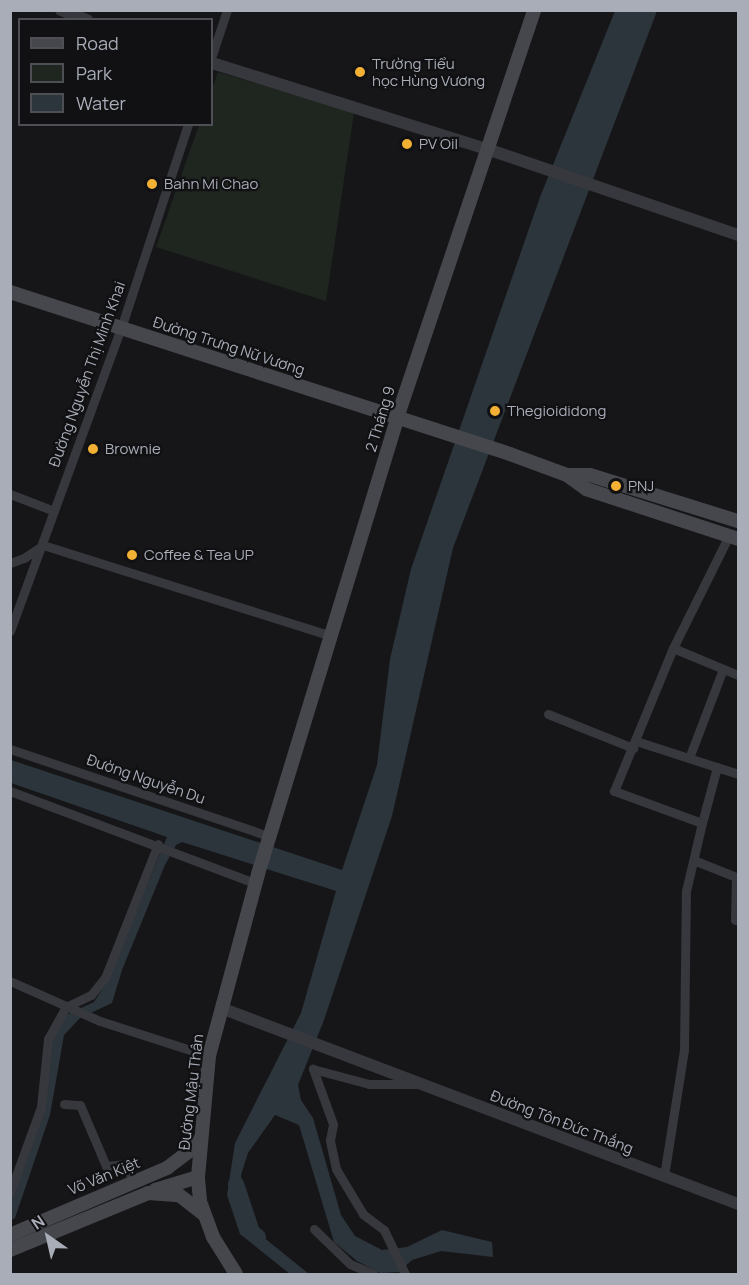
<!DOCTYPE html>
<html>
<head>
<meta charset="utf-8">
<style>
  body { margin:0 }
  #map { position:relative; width:749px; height:1285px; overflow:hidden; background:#161618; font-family:Manrope,sans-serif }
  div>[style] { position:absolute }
  .green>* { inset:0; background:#1e261f }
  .water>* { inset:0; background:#2c353c }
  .river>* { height:16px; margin:-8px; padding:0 8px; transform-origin:8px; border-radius:8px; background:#2c353c }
  .minor>* { height:9px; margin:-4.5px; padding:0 4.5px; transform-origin:4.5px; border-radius:4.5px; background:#37383d }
  .tertiary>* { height:12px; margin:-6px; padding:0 6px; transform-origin:6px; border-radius:6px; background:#37383d }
  .secondary>* { height:14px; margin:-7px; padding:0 7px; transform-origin:7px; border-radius:7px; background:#45474d }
  .dots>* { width:16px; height:16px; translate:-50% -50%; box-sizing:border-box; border:3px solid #111113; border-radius:50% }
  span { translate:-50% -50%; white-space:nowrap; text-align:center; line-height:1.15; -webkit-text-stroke:4.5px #111113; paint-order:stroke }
  .poi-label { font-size:15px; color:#a8adb8 }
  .left { translate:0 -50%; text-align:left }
  .street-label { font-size:15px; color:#a8adb8 }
  .frame { position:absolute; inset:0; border:12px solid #a8adb8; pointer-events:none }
  .legend { position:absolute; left:18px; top:18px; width:195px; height:108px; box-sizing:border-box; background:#111113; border:2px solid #4d4f55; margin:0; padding:8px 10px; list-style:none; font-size:18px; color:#a8adb8 }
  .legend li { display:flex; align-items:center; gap:12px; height:30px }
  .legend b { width:30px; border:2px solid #4d4f55 }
  .north { position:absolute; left:18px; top:1207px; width:60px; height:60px; -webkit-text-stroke:4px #111113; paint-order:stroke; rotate:326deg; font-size:16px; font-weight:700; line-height:24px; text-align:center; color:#a8adb8 }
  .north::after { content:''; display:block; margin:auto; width:21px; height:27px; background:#a8adb8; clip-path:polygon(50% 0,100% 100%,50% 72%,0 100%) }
</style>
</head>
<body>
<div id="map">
  <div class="green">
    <div style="clip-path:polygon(218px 72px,354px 113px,326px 301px,156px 247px,199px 125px,212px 124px,212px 89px)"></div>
  </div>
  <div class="water">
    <div style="clip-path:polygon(615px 11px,657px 11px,453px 548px,392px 816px,324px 1020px,298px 1085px,301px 1100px,313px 1118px,341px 1215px,355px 1236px,382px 1250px,407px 1247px,442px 1230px,492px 1242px,493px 1257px,441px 1251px,412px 1260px,399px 1272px,380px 1273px,357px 1261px,334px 1242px,299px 1125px,275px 1115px,248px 1153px,241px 1175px,245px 1216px,257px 1232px,309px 1274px,290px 1274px,240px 1234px,227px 1195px,235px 1143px,301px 1013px,336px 891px,182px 842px,176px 845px,165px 865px,122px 970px,112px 1003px,80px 1018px,64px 1035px,50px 1115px,15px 1218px,11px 1220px,10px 1202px,33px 1140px,51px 1041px,66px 1015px,94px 1002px,107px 982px,167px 837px,11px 783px,11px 760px,342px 870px,377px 765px,390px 659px,411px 569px,540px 197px)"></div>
  </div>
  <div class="river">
    <div style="left:236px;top:1184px;width:51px;rotate:71.6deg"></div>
    <div style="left:252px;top:1232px;width:8px;rotate:40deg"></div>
  </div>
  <div class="minor">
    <div style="left:212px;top:55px;width:47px;rotate:-71.6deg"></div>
    <div style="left:10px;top:494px;width:47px;rotate:21.1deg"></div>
    <div style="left:10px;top:563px;width:15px;rotate:-20deg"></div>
    <div style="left:24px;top:558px;width:23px;rotate:-34deg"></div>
    <div style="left:43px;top:545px;width:303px;rotate:17.5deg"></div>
    <div style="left:10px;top:631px;width:323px;rotate:-69.9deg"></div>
    <div style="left:121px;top:328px;width:215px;rotate:-71.8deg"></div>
    <div style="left:673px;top:648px;width:70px;rotate:22.6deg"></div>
    <div style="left:548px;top:714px;width:92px;rotate:21.8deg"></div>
    <div style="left:636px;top:741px;width:107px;rotate:17.9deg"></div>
    <div style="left:10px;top:749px;width:275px;rotate:18.6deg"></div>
    <div style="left:689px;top:758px;width:95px;rotate:-69.1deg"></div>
    <div style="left:10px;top:791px;width:262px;rotate:20.6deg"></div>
    <div style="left:702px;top:823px;width:58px;rotate:-75deg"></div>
    <div style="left:696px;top:861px;width:43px;rotate:21.8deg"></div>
    <div style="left:736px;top:877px;width:43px;rotate:91.3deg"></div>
    <div style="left:10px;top:981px;width:98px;rotate:24deg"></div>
    <div style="left:100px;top:1021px;width:114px;rotate:17.8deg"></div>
    <div style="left:64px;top:1104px;width:16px;rotate:4deg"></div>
    <div style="left:80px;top:1105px;width:66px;rotate:66.9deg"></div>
    <div style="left:106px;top:1166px;width:18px;rotate:-6deg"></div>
    <div style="left:124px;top:1164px;width:21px;rotate:59deg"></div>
    <div style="left:664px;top:1176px;width:128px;rotate:-81deg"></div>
    <div style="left:684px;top:1050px;width:159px;rotate:-89.3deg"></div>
    <div style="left:686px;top:891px;width:70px;rotate:-76.8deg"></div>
    <div style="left:702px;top:823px;width:94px;rotate:-160deg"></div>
    <div style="left:614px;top:791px;width:155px;rotate:-67.6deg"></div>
    <div style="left:673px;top:648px;width:126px;rotate:-63.6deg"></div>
    <div style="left:10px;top:1192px;width:90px;rotate:-70deg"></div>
    <div style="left:41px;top:1107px;width:68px;rotate:-84.1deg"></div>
    <div style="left:48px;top:1039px;width:37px;rotate:-61deg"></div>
    <div style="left:66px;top:1007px;width:28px;rotate:-26deg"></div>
    <div style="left:91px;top:995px;width:22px;rotate:-51deg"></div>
    <div style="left:105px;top:978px;width:144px;rotate:-68.4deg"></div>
    <div style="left:314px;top:1229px;width:50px;rotate:44.2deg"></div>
    <div style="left:350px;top:1264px;width:25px;rotate:23deg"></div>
    <div style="left:405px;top:1274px;width:49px;rotate:-115.5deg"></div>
    <div style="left:384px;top:1230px;width:26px;rotate:-143deg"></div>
    <div style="left:363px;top:1214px;width:52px;rotate:-121deg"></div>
    <div style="left:336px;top:1169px;width:30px;rotate:-102deg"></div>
    <div style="left:330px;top:1140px;width:16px;rotate:-79deg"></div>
    <div style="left:333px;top:1124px;width:59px;rotate:-110deg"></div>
    <div style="left:313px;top:1069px;width:58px;rotate:15deg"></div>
    <div style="left:369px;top:1084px;width:47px"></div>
  </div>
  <div class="tertiary">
    <div style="left:61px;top:10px;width:28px;rotate:21deg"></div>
    <div style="left:212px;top:63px;width:288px;rotate:17.4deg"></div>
    <div style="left:487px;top:149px;width:265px;rotate:18.9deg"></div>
    <div style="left:221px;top:1008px;width:553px;rotate:20.76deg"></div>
  </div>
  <div class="secondary">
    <div style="left:10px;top:292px;width:526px;rotate:17.95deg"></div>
    <div style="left:510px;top:454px;width:61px;rotate:20.2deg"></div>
    <div style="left:567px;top:475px;width:24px;rotate:36deg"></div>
    <div style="left:586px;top:489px;width:160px;rotate:18.2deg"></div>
    <div style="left:567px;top:475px;width:23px"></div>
    <div style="left:590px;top:475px;width:155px;rotate:17.3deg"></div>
    <div style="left:155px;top:1190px;width:45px;rotate:-16.8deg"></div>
    <div style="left:10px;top:1235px;width:171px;rotate:-23.1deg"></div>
    <div style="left:167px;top:1168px;width:35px;rotate:-37deg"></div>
    <div style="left:195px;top:1147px;width:11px;rotate:-56deg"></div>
    <div style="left:10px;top:1250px;width:149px;rotate:-22.4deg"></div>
    <div style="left:148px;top:1193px;width:31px;rotate:4deg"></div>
    <div style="left:179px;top:1195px;width:31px;rotate:38deg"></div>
    <div style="left:236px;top:1274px;width:44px;rotate:-121.9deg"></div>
    <div style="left:213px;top:1237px;width:38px;rotate:-110deg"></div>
    <div style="left:200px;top:1201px;width:24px;rotate:-95deg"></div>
    <div style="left:198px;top:1177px;width:121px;rotate:-84.8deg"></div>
    <div style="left:209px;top:1056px;width:188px;rotate:-74.9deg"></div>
    <div style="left:258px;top:874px;width:477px;rotate:-73deg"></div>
    <div style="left:397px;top:418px;width:430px;rotate:-71.4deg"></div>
  </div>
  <div class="dots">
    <div style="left:360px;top:72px;background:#f2b134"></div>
    <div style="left:407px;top:144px;background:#f2b134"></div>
    <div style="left:152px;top:184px;background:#f2b134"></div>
    <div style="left:495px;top:411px;background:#f2b134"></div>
    <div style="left:93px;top:449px;background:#f2b134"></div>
    <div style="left:616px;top:486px;background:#f2b134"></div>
    <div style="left:132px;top:555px;background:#f2b134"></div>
  </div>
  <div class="poi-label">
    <span class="left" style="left:372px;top:72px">Trường Tiểu<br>học Hùng Vương</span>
    <span class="left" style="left:419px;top:144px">PV Oil</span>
    <span class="left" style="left:164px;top:184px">Bahn Mi Chao</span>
    <span class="left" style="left:507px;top:411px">Thegioididong</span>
    <span class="left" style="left:105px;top:449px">Brownie</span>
    <span class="left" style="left:628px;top:486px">PNJ</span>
    <span class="left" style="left:144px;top:555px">Coffee &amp; Tea UP</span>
  </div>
  <div class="street-label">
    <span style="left:229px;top:346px;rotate:18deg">Đường Trưng Nữ Vương</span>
    <span style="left:87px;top:374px;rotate:-70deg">Đường Nguyễn Thị Minh Khai</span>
    <span style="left:380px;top:419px;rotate:-73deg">2 Tháng 9</span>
    <span style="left:146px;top:779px;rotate:19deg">Đường Nguyễn Du</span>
    <span style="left:191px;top:1092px;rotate:-83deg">Đường Mậu Thân</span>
    <span style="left:562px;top:1122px;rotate:21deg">Đường Tôn Đức Thắng</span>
    <span style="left:104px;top:1176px;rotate:-22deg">Võ Văn Kiệt</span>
  </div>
  <div class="frame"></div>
  <ul class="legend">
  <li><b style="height:8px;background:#45474d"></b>Road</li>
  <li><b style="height:16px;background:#1e261f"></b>Park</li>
  <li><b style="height:16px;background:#2c353c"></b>Water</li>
  </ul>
  <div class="north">N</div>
</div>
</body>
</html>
